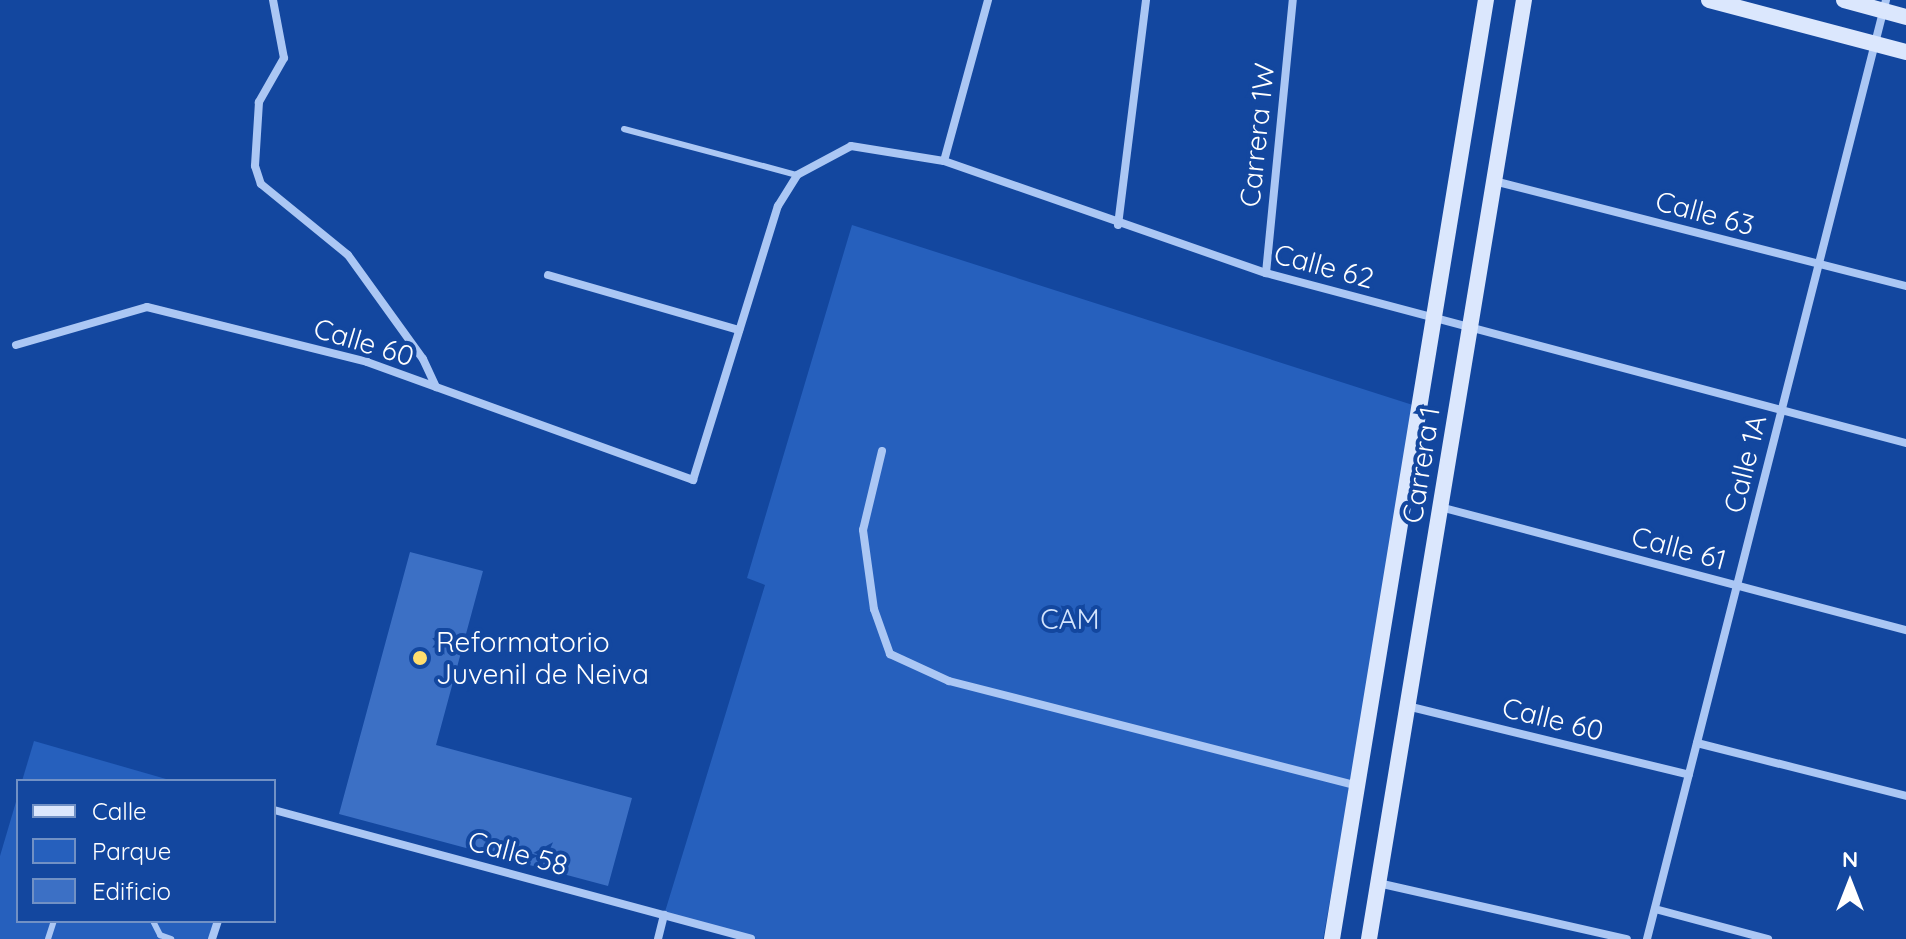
<!DOCTYPE html>
<html>
<head>
<meta charset="utf-8">
<style>
  body { margin:0 }
  #map { position:relative; width:1906px; height:939px; overflow:hidden; background:#13479f; font-family:Quicksand,sans-serif }
  div>[style] { position:absolute }
  .green>* { inset:0; background:#2660bd }
  .building>* { inset:0; background:#3c70c5 }
  .service>* { height:6px; margin:-3px; padding:0 3px; transform-origin:3px; border-radius:3px; background:#abc7f4 }
  .minor>* { height:8px; margin:-4px; padding:0 4px; transform-origin:4px; border-radius:4px; background:#abc7f4 }
  .secondary>* { height:16px; margin:-8px; padding:0 8px; transform-origin:8px; border-radius:8px; background:#dbe7fd }
  .dots>* { width:22px; height:22px; translate:-50% -50%; box-sizing:border-box; border:4px solid #13479f; border-radius:50% }
  span { translate:-50% -50%; white-space:nowrap; text-align:center; line-height:1.15; -webkit-text-stroke:8px #13479f; paint-order:stroke }
  .street-label { font-size:28px; color:#fff }
  .park-label { font-size:28px; color:#d3e4fd }
  .poi-label { font-size:28px; color:#fff }
  .left { translate:0 -50%; text-align:left }
  .legend { position:absolute; left:16px; top:779px; width:260px; height:144px; box-sizing:border-box; background:#13479f; border:2px solid #7191c5; margin:0; padding:10px 14px; list-style:none; font-size:24px; color:#fff }
  .legend li { display:flex; align-items:center; gap:16px; height:40px }
  .legend b { width:40px; border:2px solid #7191c5 }
  .north { position:absolute; left:1810px; top:843px; width:80px; height:80px; -webkit-text-stroke:6px #13479f; paint-order:stroke; rotate:0deg; font-size:22px; font-weight:700; line-height:32px; text-align:center; color:#fff }
  .north::after { content:''; display:block; margin:auto; width:28px; height:36px; background:#fff; clip-path:polygon(50% 0,100% 100%,50% 72%,0 100%) }
</style>
</head>
<body>
<div id="map">
  <div class="green">
    <div style="clip-path:polygon(852px 225px,1419px 407px,1323px 939px,751px 939px,664px 915px,765px 585px,747px 578px)"></div>
    <div style="clip-path:polygon(34px 741px,173px 781px,22px 781px)"></div>
    <div style="clip-path:polygon(18px 795px,18px 921px,218px 921px,213px 939px,0 939px,0 856px)"></div>
  </div>
  <div class="building">
    <div style="clip-path:polygon(410px 552px,483px 571px,436px 745px,632px 798px,608px 886px,339px 814px)"></div>
  </div>
  <div class="service">
    <div style="left:624px;top:129px;width:179px;rotate:14.9deg"></div>
    <div style="left:153px;top:921px;width:16px;rotate:63deg"></div>
    <div style="left:160px;top:935px;width:12px;rotate:20deg"></div>
    <div style="left:48px;top:939px;width:19px;rotate:-72deg"></div>
  </div>
  <div class="minor">
    <div style="left:273px;top:0;width:59px;rotate:79.3deg"></div>
    <div style="left:284px;top:58px;width:51px;rotate:119.6deg"></div>
    <div style="left:259px;top:102px;width:64px;rotate:93.6deg"></div>
    <div style="left:255px;top:166px;width:19px;rotate:72deg"></div>
    <div style="left:261px;top:184px;width:112px;rotate:39.2deg"></div>
    <div style="left:348px;top:255px;width:128px;rotate:54.2deg"></div>
    <div style="left:423px;top:359px;width:31px;rotate:65deg"></div>
    <div style="left:944px;top:161px;width:167px;rotate:-74.7deg"></div>
    <div style="left:1494px;top:181px;width:425px;rotate:14.3deg"></div>
    <div style="left:1118px;top:225px;width:227px;rotate:-82.9deg"></div>
    <div style="left:1266px;top:273px;width:274px;rotate:-84.4deg"></div>
    <div style="left:548px;top:275px;width:199px;rotate:16.1deg"></div>
    <div style="left:16px;top:345px;width:136px;rotate:-16.2deg"></div>
    <div style="left:147px;top:307px;width:227px;rotate:14deg"></div>
    <div style="left:367px;top:362px;width:347px;rotate:19.9deg"></div>
    <div style="left:693px;top:480px;width:287px;rotate:-72.8deg"></div>
    <div style="left:778px;top:206px;width:36px;rotate:-58deg"></div>
    <div style="left:797px;top:175px;width:61px;rotate:-28.2deg"></div>
    <div style="left:851px;top:146px;width:94px;rotate:9.2deg"></div>
    <div style="left:944px;top:161px;width:341px;rotate:19.2deg"></div>
    <div style="left:1266px;top:273px;width:662px;rotate:14.88deg"></div>
    <div style="left:882px;top:451px;width:81px;rotate:103.5deg"></div>
    <div style="left:863px;top:530px;width:80px;rotate:82.1deg"></div>
    <div style="left:874px;top:609px;width:48px;rotate:70.4deg"></div>
    <div style="left:890px;top:654px;width:65px;rotate:24.6deg"></div>
    <div style="left:949px;top:681px;width:421px;rotate:14.4deg"></div>
    <div style="left:1440px;top:507px;width:482px;rotate:14.8deg"></div>
    <div style="left:1407px;top:706px;width:290px;rotate:13.7deg"></div>
    <div style="left:1697px;top:743px;width:216px;rotate:14.2deg"></div>
    <div style="left:274px;top:810px;width:494px;rotate:15.1deg"></div>
    <div style="left:1378px;top:883px;width:255px;rotate:12.7deg"></div>
    <div style="left:1655px;top:909px;width:117px;rotate:14.9deg"></div>
    <div style="left:212px;top:939px;width:19px;rotate:-72deg"></div>
    <div style="left:658px;top:939px;width:25px;rotate:-76deg"></div>
    <div style="left:1647px;top:939px;width:969px;rotate:-75.72deg"></div>
  </div>
  <div class="secondary">
    <div style="left:1709px;top:0;width:204px;rotate:14.8deg"></div>
    <div style="left:1844px;top:0;width:64px;rotate:15.3deg"></div>
    <div style="left:1332px;top:939px;width:952px;rotate:-80.69deg"></div>
    <div style="left:1369px;top:939px;width:952px;rotate:-80.63deg"></div>
  </div>
  <div class="dots">
    <div style="left:420px;top:658px;background:#ffde6e"></div>
  </div>
  <div class="street-label">
    <span style="left:1257px;top:135px;rotate:-84deg">Carrera 1W</span>
    <span style="left:1705px;top:213px;rotate:15deg">Calle 63</span>
    <span style="left:1324px;top:266px;rotate:15deg">Calle 62</span>
    <span style="left:364px;top:342px;rotate:17deg">Calle 60</span>
    <span style="left:1745px;top:464px;rotate:-76deg">Calle 1A</span>
    <span style="left:1421px;top:465px;rotate:-81deg">Carrera 1</span>
    <span style="left:1679px;top:548px;rotate:15deg">Calle 61</span>
    <span style="left:1553px;top:719px;rotate:14deg">Calle 60</span>
    <span style="left:518px;top:853px;rotate:15deg">Calle 58</span>
  </div>
  <div class="park-label">
    <span style="left:1070px;top:619px">CAM</span>
  </div>
  <div class="poi-label">
    <span class="left" style="left:436px;top:658px">Reformatorio<br>Juvenil de Neiva</span>
  </div>
  <ul class="legend">
  <li><b style="height:10px;background:#dbe7fd"></b>Calle</li>
  <li><b style="height:22px;background:#2660bd"></b>Parque</li>
  <li><b style="height:22px;background:#3c70c5"></b>Edificio</li>
  </ul>
  <div class="north">N</div>
</div>
</body>
</html>
